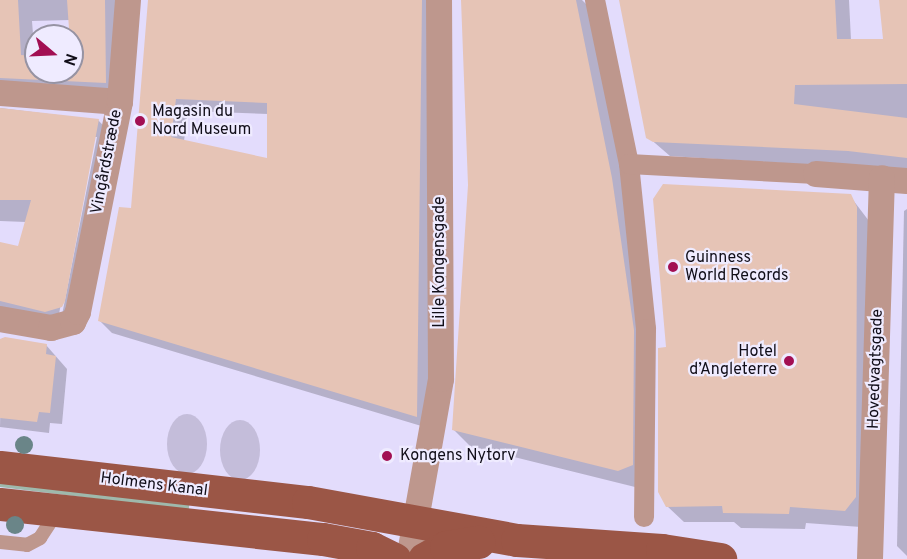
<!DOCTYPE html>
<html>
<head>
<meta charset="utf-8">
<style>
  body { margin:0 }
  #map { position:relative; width:907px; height:559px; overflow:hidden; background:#e3dcfc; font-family:Overpass,sans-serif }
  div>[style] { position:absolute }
  .green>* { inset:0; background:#9fb9ac; transform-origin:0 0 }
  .shadow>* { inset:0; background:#0003 }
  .building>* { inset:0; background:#e6c4b6 }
  .pedestrian-tunnel>* { height:20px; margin-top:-10px; transform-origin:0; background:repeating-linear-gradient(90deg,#c4bdda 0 20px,transparent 0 30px) }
  .pedestrian-tunnel>.ring { margin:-10px; padding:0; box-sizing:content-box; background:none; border:20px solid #c4bdda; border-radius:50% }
  .service>* { height:14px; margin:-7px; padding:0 7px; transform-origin:7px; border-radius:7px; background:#be978d }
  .pedestrian>* { height:20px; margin:-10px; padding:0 10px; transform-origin:10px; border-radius:10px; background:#be978d }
  .minor>* { height:26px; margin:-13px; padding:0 13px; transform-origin:13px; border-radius:13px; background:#be978d }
  .primary>* { height:33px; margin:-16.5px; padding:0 16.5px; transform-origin:16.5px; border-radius:16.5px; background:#9b5646 }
  .trees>* { width:18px; height:18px; margin:-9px; border-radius:50%; background:#6a8588 }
  .dots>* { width:16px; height:16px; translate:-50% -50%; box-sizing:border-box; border:3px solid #efebff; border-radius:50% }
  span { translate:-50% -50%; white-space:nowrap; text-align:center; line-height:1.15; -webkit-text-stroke:4.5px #efebff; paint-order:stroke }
  .poi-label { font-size:16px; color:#110e19 }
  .left { translate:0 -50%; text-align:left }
  .right { translate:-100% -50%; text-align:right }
  .street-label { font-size:16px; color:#110e19 }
  .north { position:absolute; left:24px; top:24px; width:60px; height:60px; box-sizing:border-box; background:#efebff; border:2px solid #9693a3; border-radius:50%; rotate:109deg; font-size:16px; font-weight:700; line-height:24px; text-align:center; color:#110e19 }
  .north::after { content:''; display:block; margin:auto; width:21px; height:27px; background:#a20f53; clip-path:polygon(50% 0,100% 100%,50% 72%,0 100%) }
</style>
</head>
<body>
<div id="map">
  <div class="green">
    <div style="left:0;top:479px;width:191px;height:8px;rotate:7deg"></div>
  </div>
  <div class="shadow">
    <div style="clip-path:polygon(evenodd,0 0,119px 0,120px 97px,0 88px,0 0,70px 20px,72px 72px,36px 72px,32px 21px,70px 20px)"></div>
    <div style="clip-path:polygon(evenodd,149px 0,433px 0,428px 428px,112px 333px,100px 321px,133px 209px,149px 0,188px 111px,268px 114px,268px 160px,184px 141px,188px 111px)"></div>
    <div style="clip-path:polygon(463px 0,582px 0,590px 8px,631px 214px,650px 347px,635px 487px,470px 446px,453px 429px,469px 185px)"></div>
    <div style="clip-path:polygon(621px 0,849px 0,851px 40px,885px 40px,880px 0,907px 0,907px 171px,670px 156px,648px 137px)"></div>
    <div style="clip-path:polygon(evenodd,0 108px,98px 120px,120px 143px,84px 329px,74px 332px,0 316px,0 244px,19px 248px,26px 222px,0 221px,0 108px,93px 137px,97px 137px,62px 315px,59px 314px,93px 137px)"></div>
    <div style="clip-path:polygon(850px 196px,872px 225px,861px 527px,806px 523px,805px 529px,741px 528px,734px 522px,684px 522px,667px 506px,668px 348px)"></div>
    <div style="clip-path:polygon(907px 209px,907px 556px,897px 546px,904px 211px)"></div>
    <div style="clip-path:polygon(2px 338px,46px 345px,67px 369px,62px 424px,50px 423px,49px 433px,0 427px)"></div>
  </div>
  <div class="building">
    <div style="clip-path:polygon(0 0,18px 0,21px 55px,36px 56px,36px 72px,72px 72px,67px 0,105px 0,106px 83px,0 78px)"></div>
    <div style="clip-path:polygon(evenodd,148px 0,422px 0,417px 417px,98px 321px,119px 207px,131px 208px,148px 0,176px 99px,267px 103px,267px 158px,171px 137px,176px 99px)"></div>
    <div style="clip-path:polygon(461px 0,576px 0,612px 178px,634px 330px,633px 465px,618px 471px,452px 430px,468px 185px)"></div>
    <div style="clip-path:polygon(619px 0,835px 0,837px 39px,883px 39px,879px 0,907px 0,907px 84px,795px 85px,794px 104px,907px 118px,907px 158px,848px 151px,653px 142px,646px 138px)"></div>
    <div style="clip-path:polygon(0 108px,99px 119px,65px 301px,62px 307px,45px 312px,0 301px,0 242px,18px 246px,31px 200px,0 200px)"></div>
    <div style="clip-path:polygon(663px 184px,851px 194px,857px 207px,856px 497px,845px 511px,790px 507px,789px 514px,723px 513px,722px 506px,666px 507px,658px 492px,658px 348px,666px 347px,653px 199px)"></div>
    <div style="clip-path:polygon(5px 337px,47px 344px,46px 354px,56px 356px,50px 413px,39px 412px,37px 422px,0 418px,0 339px)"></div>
  </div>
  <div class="pedestrian-tunnel">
    <div class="ring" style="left:176.5px;top:423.5px;width:-9px;height:-9px"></div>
    <div class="ring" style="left:229.5px;top:429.5px;width:-9px;height:-9px"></div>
  </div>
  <div class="service">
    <div style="left:0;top:542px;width:27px;rotate:6deg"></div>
    <div style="left:27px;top:545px;width:15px;rotate:-28deg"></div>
    <div style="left:40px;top:538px;width:33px;rotate:-57deg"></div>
  </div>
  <div class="pedestrian">
    <div style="left:595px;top:0;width:167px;rotate:78.3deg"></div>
    <div style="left:629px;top:164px;width:166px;rotate:84.1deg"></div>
    <div style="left:646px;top:329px;width:188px;rotate:90.6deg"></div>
    <div style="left:629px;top:164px;width:187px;rotate:3.1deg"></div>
  </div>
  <div class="minor">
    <div style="left:0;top:93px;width:120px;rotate:4.3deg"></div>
    <div style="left:816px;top:174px;width:91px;rotate:4.4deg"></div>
    <div style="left:0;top:319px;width:52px;rotate:10deg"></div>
    <div style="left:51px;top:328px;width:23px;rotate:-15deg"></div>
    <div style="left:73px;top:322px;width:11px;rotate:-63deg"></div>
    <div style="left:78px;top:312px;width:214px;rotate:-78.7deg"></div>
    <div style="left:120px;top:102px;width:102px;rotate:-85.5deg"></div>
    <div style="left:409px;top:559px;width:183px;rotate:-79.9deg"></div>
    <div style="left:441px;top:379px;width:379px;rotate:-90.3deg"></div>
    <div style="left:870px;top:559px;width:381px;rotate:-88.2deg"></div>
  </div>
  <div class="primary">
    <div style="left:0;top:467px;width:310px;rotate:6.5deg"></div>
    <div style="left:308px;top:502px;width:212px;rotate:10.3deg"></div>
    <div style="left:517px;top:540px;width:145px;rotate:3.9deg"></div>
    <div style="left:662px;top:550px;width:59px;rotate:8.8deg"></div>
    <div style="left:0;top:504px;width:325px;rotate:6.2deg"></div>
    <div style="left:323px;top:539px;width:50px;rotate:10.4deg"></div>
    <div style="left:372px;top:548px;width:25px;rotate:26deg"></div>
    <div style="left:424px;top:559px;width:25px;rotate:-29deg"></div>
    <div style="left:446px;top:547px;width:33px;rotate:-9deg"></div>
  </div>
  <div class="trees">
    <div style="left:24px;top:445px"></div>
    <div style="left:15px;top:525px"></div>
  </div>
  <div class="dots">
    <div style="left:140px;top:121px;background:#a20f53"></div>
    <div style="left:673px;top:267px;background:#a20f53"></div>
    <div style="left:789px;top:361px;background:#a20f53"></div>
    <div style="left:387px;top:456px;background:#a20f53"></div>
  </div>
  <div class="poi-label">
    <span class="left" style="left:152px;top:121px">Magasin du<br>Nord Museum</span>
    <span class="left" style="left:685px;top:267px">Guinness<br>World Records</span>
    <span class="right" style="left:777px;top:361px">Hotel<br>d’Angleterre</span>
    <span class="left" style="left:400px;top:456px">Kongens Nytorv</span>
  </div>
  <div class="street-label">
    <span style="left:107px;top:162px;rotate:-79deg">Vingårdstræde</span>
    <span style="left:440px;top:262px;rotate:-90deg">Lille Kongensgade</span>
    <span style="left:876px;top:369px;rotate:-88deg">Hovedvagtsgade</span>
    <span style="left:154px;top:485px;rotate:7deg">Holmens Kanal</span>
  </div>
  <div class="north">N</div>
</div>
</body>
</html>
